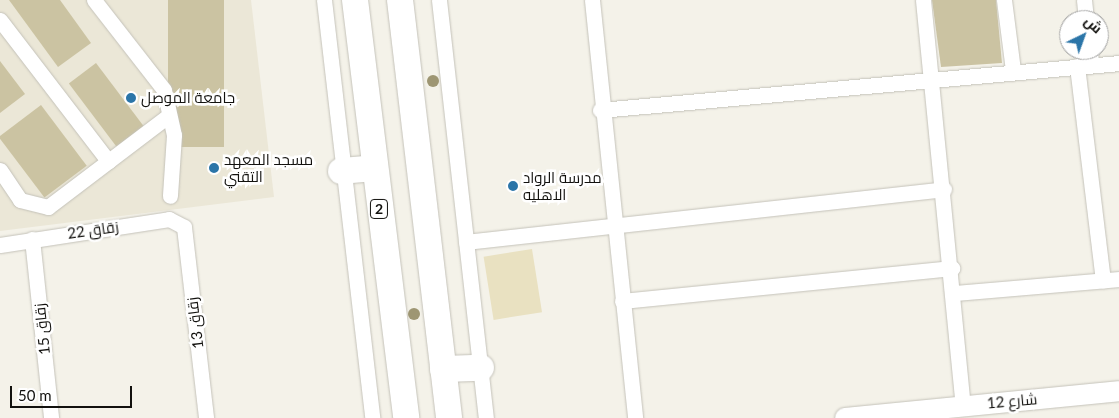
<!DOCTYPE html>
<html>
<head>
<meta charset="utf-8">
<style>
  body { margin:0 }
  #map { position:relative; width:1119px; height:418px; overflow:hidden; background:#f4f2e9; font-family:Lato,Cairo,sans-serif }
  div>[style] { position:absolute }
  .built>* { inset:0; background:#ebe7d7 }
  .green>* { inset:0; background:#e9e1c1; transform-origin:0 0 }
  .building>* { inset:0; background:#cbc3a2; transform-origin:0 0 }
  .roads { filter:drop-shadow(0 0 1px #c4c2b9) drop-shadow(0 0 1px #c4c2b9) }
  .street>* { height:15px; margin:-7.5px; padding:0 7.5px; transform-origin:7.5px; border-radius:7.5px; background:#fff }
  .secondary>* { height:20px; margin:-10px; padding:0 10px; transform-origin:10px; border-radius:10px; background:#fff }
  .highway>* { height:26px; margin:-13px; padding:0 13px; transform-origin:13px; border-radius:13px; background:#fff }
  .trees>* { width:12px; height:12px; margin:-6px; border-radius:50%; background:#9e9673 }
  .dots>* { width:14px; height:14px; translate:-50% -50%; box-sizing:border-box; border:2px solid #fff; border-radius:50% }
  span { translate:-50% -50%; white-space:nowrap; text-align:center; line-height:1.15; -webkit-text-stroke:5px #fff; paint-order:stroke }
  .shield-label span { padding:1px 4px; background:#fff; border:1px solid; border-radius:4px; -webkit-text-stroke-width:0 }
  .shield-label { font-size:14px; color:#12110e; font-weight:700 }
  .poi-label { font-size:15px; color:#12110e }
  .left { translate:0 -50%; text-align:left }
  .street-label { font-size:15px; color:#12110e }
  .north { position:absolute; left:1059px; top:10px; width:50px; height:50px; box-sizing:border-box; background:#fff; border:1px solid #a0a09f; border-radius:50%; rotate:42deg; font-size:14px; font-weight:700; line-height:20px; text-align:center; color:#12110e }
  .north::after { content:''; display:block; margin:auto; width:18px; height:22px; background:#2b75a8; clip-path:polygon(50% 0,100% 100%,50% 72%,0 100%) }
  .scale { position:absolute; left:10px; top:386px; width:122px; height:22px; box-sizing:border-box; border:2px solid #12110e; border-top:0; padding-left:6px; font-size:15px; line-height:18px; white-space:nowrap; color:#12110e; -webkit-text-stroke:4px #fff; paint-order:stroke }
</style>
</head>
<body>
<div id="map">
  <div class="built">
    <div style="clip-path:polygon(0 0,251px 0,274px 197px,0 231px)"></div>
  </div>
  <div class="green">
    <div style="left:532px;top:249px;width:64px;height:49px;rotate:81deg"></div>
  </div>
  <div class="building">
    <div style="clip-path:polygon(9px 0,60px 0,91px 43px,58px 67px)"></div>
    <div style="left:168px;top:0;width:56px;height:147px"></div>
    <div style="clip-path:polygon(932px 0,996px 0,1002px 63px,941px 67px)"></div>
    <div style="clip-path:polygon(0 61px,25px 94px,0 113px)"></div>
    <div style="left:96px;top:63px;width:79px;height:34px;rotate:53deg"></div>
    <div style="left:41px;top:105px;width:76px;height:53px;rotate:53deg"></div>
  </div>
  <div class="roads">
    <div class="street">
      <div style="left:94px;top:0;width:114px;rotate:52.1deg"></div>
      <div style="left:164px;top:90px;width:46px;rotate:77.5deg"></div>
      <div style="left:174px;top:135px;width:61px;rotate:93.8deg"></div>
      <div style="left:324px;top:0;width:421px;rotate:83.4deg"></div>
      <div style="left:439px;top:0;width:421px;rotate:83.6deg"></div>
      <div style="left:592px;top:0;width:420px;rotate:84.1deg"></div>
      <div style="left:923px;top:0;width:408px;rotate:84.4deg"></div>
      <div style="left:1004px;top:0;width:71px;rotate:82.7deg"></div>
      <div style="left:1084px;top:0;width:20px;rotate:84deg"></div>
      <div style="left:0;top:20px;width:178px;rotate:52.5deg"></div>
      <div style="left:1090px;top:50px;width:15px;rotate:86deg"></div>
      <div style="left:1077px;top:66px;width:216px;rotate:83.1deg"></div>
      <div style="left:600px;top:110px;width:521px;rotate:-5.17deg"></div>
      <div style="left:0;top:170px;width:36px;rotate:56deg"></div>
      <div style="left:20px;top:200px;width:29px;rotate:14deg"></div>
      <div style="left:48px;top:207px;width:152px;rotate:-37.2deg"></div>
      <div style="left:32px;top:239px;width:180px;rotate:83.9deg"></div>
      <div style="left:466px;top:242px;width:481px;rotate:-6.3deg"></div>
      <div style="left:0;top:245px;width:171px;rotate:-8.7deg"></div>
      <div style="left:169px;top:219px;width:17px;rotate:28deg"></div>
      <div style="left:184px;top:227px;width:192px;rotate:83.4deg"></div>
      <div style="left:955px;top:293px;width:165px;rotate:-4.9deg"></div>
      <div style="left:622px;top:301px;width:332px;rotate:-5.7deg"></div>
    </div>
    <div class="secondary">
      <div style="left:845px;top:418px;width:275px;rotate:-5.6deg"></div>
    </div>
    <div class="highway">
      <div style="left:355px;top:0;width:421px;rotate:83deg"></div>
      <div style="left:400px;top:0;width:421px;rotate:83.3deg"></div>
      <div style="left:341px;top:171px;width:32px;rotate:-5deg"></div>
      <div style="left:443px;top:369px;width:38px;rotate:-2deg"></div>
    </div>
  </div>
  <div class="trees">
    <div style="left:433px;top:81px"></div>
    <div style="left:414px;top:314px"></div>
  </div>
  <div class="dots">
    <div style="left:131px;top:98px;background:#2b75a8"></div>
    <div style="left:214px;top:168px;background:#2b75a8"></div>
    <div style="left:513px;top:186px;background:#2b75a8"></div>
  </div>
  <div class="shield-label">
    <span style="left:379px;top:209px">2</span>
  </div>
  <div class="poi-label">
    <span class="left" style="left:141px;top:98px">جامعة الموصل</span>
    <span class="left" style="left:224px;top:168px">مسجد المعهد<br>التقني</span>
    <span class="left" style="left:523px;top:186px">مدرسة الرواد<br>الاهليه</span>
  </div>
  <div class="street-label">
    <span style="left:93px;top:230px;rotate:-8deg">زقاق 22</span>
    <span style="left:195px;top:323px;rotate:-97deg">زقاق 13</span>
    <span style="left:42px;top:329px;rotate:-96deg">زقاق 15</span>
    <span style="left:1012px;top:401px;rotate:-5deg">شارع 12</span>
  </div>
  <div class="north">ش</div>
  <div class="scale">50 m</div>
</div>
</body>
</html>
